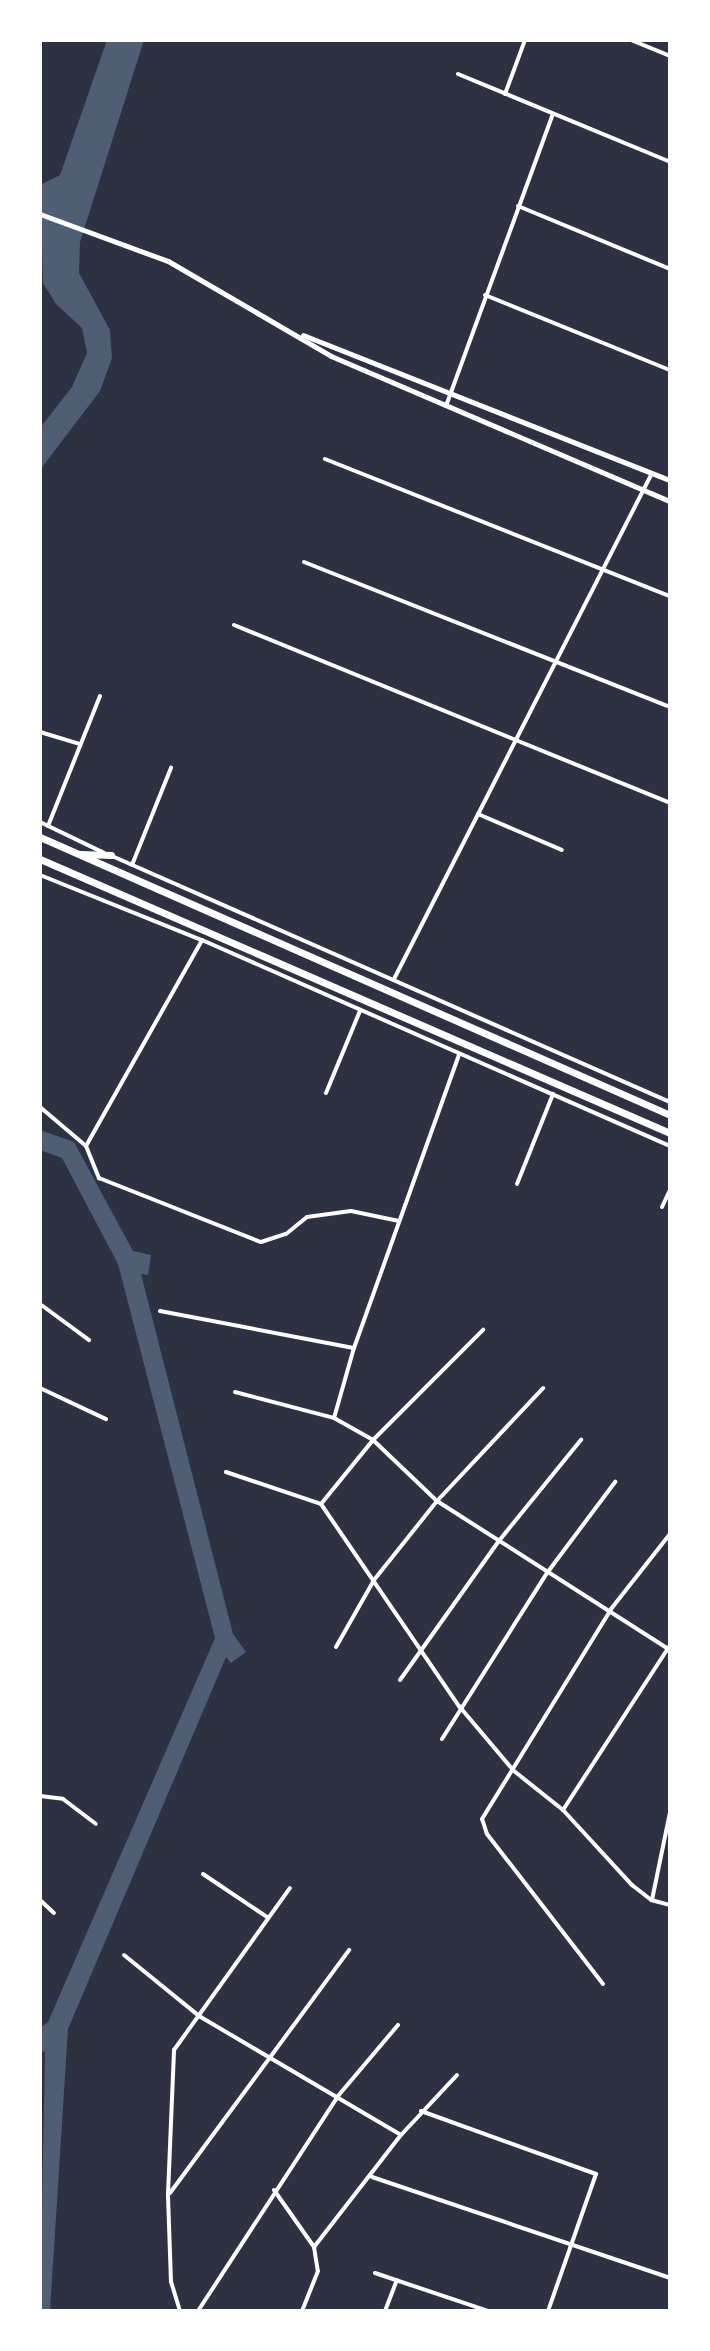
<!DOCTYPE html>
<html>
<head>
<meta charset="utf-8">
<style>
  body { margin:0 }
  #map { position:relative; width:710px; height:2351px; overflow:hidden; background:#2d3142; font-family:"DM Sans",sans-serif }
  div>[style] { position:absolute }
  .water>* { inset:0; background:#4f5d75 }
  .minor>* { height:4px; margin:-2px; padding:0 2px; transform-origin:2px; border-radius:2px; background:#fff }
  .tertiary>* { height:5px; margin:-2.5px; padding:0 2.5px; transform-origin:2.5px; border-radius:2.5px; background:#fff }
  .trunk>* { height:7px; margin:-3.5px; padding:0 3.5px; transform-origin:3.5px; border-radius:3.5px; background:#fff }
  span { translate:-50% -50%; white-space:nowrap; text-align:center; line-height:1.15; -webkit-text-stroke:8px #fff; paint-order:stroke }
  .frame { position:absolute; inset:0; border:42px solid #fff; pointer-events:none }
</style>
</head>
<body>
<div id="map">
  <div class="water">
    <div style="clip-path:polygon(107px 40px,144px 40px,80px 242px,79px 273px,110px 330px,112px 358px,100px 391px,40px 470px,40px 428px,72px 387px,87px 353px,82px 328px,56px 304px,43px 283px,40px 185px,60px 175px)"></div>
    <div style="clip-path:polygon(40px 1130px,74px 1142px,133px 1251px,151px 1255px,148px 1275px,141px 1274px,233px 1634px,246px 1652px,231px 1663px,226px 1657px,68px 2029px,50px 2311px,40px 2311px,45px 2051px,40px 2053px,40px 2028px,48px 2022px,215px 1638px,118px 1264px,62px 1158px,40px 1150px)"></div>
  </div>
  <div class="minor">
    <div style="left:631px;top:40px;width:42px;rotate:22.3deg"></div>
    <div style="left:458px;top:74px;width:230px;rotate:22.5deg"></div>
    <div style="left:505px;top:94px;width:58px;rotate:-69.7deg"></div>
    <div style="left:518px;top:206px;width:165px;rotate:22.5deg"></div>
    <div style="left:485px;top:295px;width:200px;rotate:22.1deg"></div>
    <div style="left:446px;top:406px;width:311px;rotate:-69.9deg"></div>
    <div style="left:325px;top:459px;width:371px;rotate:21.7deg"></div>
    <div style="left:304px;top:562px;width:394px;rotate:21.6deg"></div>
    <div style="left:234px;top:625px;width:471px;rotate:22.2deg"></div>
    <div style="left:40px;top:732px;width:42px;rotate:16.7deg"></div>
    <div style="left:478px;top:814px;width:91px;rotate:23.2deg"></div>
    <div style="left:40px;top:822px;width:71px;rotate:25.8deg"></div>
    <div style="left:48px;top:826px;width:140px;rotate:-68.2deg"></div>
    <div style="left:112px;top:856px;width:610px;rotate:23.79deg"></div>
    <div style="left:132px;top:865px;width:105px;rotate:-68.1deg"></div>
    <div style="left:40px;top:875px;width:175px;rotate:21.9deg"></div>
    <div style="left:202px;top:940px;width:511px;rotate:23.76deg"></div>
    <div style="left:394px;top:979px;width:568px;rotate:-62.98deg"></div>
    <div style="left:326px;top:1093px;width:89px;rotate:-67.5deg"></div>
    <div style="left:40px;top:1107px;width:60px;rotate:40.3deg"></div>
    <div style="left:86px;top:1146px;width:35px;rotate:68deg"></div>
    <div style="left:99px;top:1178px;width:174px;rotate:21.6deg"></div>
    <div style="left:261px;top:1242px;width:26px;rotate:-18deg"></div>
    <div style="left:286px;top:1234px;width:27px;rotate:-39deg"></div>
    <div style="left:307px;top:1217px;width:44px;rotate:-7.8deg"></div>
    <div style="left:351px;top:1211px;width:49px;rotate:11.8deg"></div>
    <div style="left:86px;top:1146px;width:236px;rotate:-60.6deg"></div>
    <div style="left:517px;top:1184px;width:97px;rotate:-68.2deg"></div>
    <div style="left:662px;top:1207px;width:19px;rotate:-65deg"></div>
    <div style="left:40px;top:1304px;width:61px;rotate:36.3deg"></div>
    <div style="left:160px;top:1311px;width:197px;rotate:10.8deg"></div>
    <div style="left:40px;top:1388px;width:73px;rotate:25.2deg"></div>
    <div style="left:235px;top:1392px;width:102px;rotate:14.7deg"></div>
    <div style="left:334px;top:1418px;width:45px;rotate:29.4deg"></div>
    <div style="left:373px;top:1440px;width:88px;rotate:43.6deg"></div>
    <div style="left:437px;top:1501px;width:277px;rotate:32.6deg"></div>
    <div style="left:334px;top:1418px;width:73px;rotate:-74.1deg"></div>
    <div style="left:354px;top:1348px;width:312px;rotate:-70.3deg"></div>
    <div style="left:226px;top:1472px;width:100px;rotate:18.6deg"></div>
    <div style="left:321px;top:1504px;width:245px;rotate:55.7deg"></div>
    <div style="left:459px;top:1706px;width:85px;rotate:49.8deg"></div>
    <div style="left:514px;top:1771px;width:63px;rotate:38.5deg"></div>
    <div style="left:563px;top:1810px;width:102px;rotate:47.4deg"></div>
    <div style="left:632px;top:1885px;width:24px;rotate:38deg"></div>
    <div style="left:651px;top:1900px;width:20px;rotate:15deg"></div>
    <div style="left:321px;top:1504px;width:82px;rotate:-50.9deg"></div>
    <div style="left:373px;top:1440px;width:156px;rotate:-45deg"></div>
    <div style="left:336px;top:1647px;width:77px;rotate:-60.4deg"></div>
    <div style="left:374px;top:1580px;width:101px;rotate:-51.4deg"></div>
    <div style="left:437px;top:1501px;width:155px;rotate:-46.8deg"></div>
    <div style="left:400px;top:1680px;width:169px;rotate:-54.6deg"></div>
    <div style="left:498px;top:1542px;width:132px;rotate:-50.9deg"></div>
    <div style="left:442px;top:1739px;width:196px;rotate:-57.7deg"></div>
    <div style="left:547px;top:1573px;width:114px;rotate:-53.2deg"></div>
    <div style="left:40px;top:1796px;width:23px;rotate:7deg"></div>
    <div style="left:63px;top:1799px;width:41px;rotate:37.1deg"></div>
    <div style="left:563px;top:1810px;width:197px;rotate:-57deg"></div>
    <div style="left:203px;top:1874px;width:77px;rotate:33.9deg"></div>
    <div style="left:40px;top:1900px;width:19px;rotate:43deg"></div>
    <div style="left:652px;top:1900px;width:90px;rotate:-78.4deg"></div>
    <div style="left:124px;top:1955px;width:97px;rotate:39.1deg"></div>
    <div style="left:199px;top:2016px;width:234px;rotate:30.5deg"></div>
    <div style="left:603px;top:1984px;width:190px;rotate:-127.7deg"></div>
    <div style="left:487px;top:1834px;width:16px;rotate:-108deg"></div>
    <div style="left:482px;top:1819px;width:246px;rotate:-58.4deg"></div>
    <div style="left:611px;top:1609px;width:95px;rotate:-51.8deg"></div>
    <div style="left:421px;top:2111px;width:186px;rotate:19.8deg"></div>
    <div style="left:596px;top:2174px;width:145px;rotate:109.3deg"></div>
    <div style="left:372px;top:2177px;width:315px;rotate:18.7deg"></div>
    <div style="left:274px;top:2190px;width:70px;rotate:54.9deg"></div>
    <div style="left:314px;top:2247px;width:24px;rotate:81deg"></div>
    <div style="left:318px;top:2271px;width:43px;rotate:111.8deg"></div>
    <div style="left:170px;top:2193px;width:302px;rotate:-53.6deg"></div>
    <div style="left:314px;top:2247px;width:142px;rotate:-52.2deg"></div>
    <div style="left:401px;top:2135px;width:82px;rotate:-47deg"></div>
    <div style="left:375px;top:2273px;width:119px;rotate:18.6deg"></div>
    <div style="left:180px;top:2311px;width:30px;rotate:-107deg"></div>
    <div style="left:171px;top:2282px;width:88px;rotate:-92deg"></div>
    <div style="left:168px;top:2194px;width:144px;rotate:-87.6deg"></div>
    <div style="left:174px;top:2050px;width:199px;rotate:-54.4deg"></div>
    <div style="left:198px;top:2311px;width:257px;rotate:-56.9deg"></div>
    <div style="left:338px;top:2096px;width:93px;rotate:-49.8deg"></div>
    <div style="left:385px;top:2311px;width:33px;rotate:-69deg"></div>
  </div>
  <div class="tertiary">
    <div style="left:40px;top:214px;width:136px;rotate:20.2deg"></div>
    <div style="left:168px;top:261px;width:189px;rotate:30.2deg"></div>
    <div style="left:331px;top:356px;width:369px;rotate:23.2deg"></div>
    <div style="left:303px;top:335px;width:395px;rotate:21.6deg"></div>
  </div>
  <div class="trunk">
    <div style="left:40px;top:837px;width:689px;rotate:23.81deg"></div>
    <div style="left:80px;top:854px;width:31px;rotate:2deg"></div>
    <div style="left:40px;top:859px;width:687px;rotate:23.51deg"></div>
  </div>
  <div class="frame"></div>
</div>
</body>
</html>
